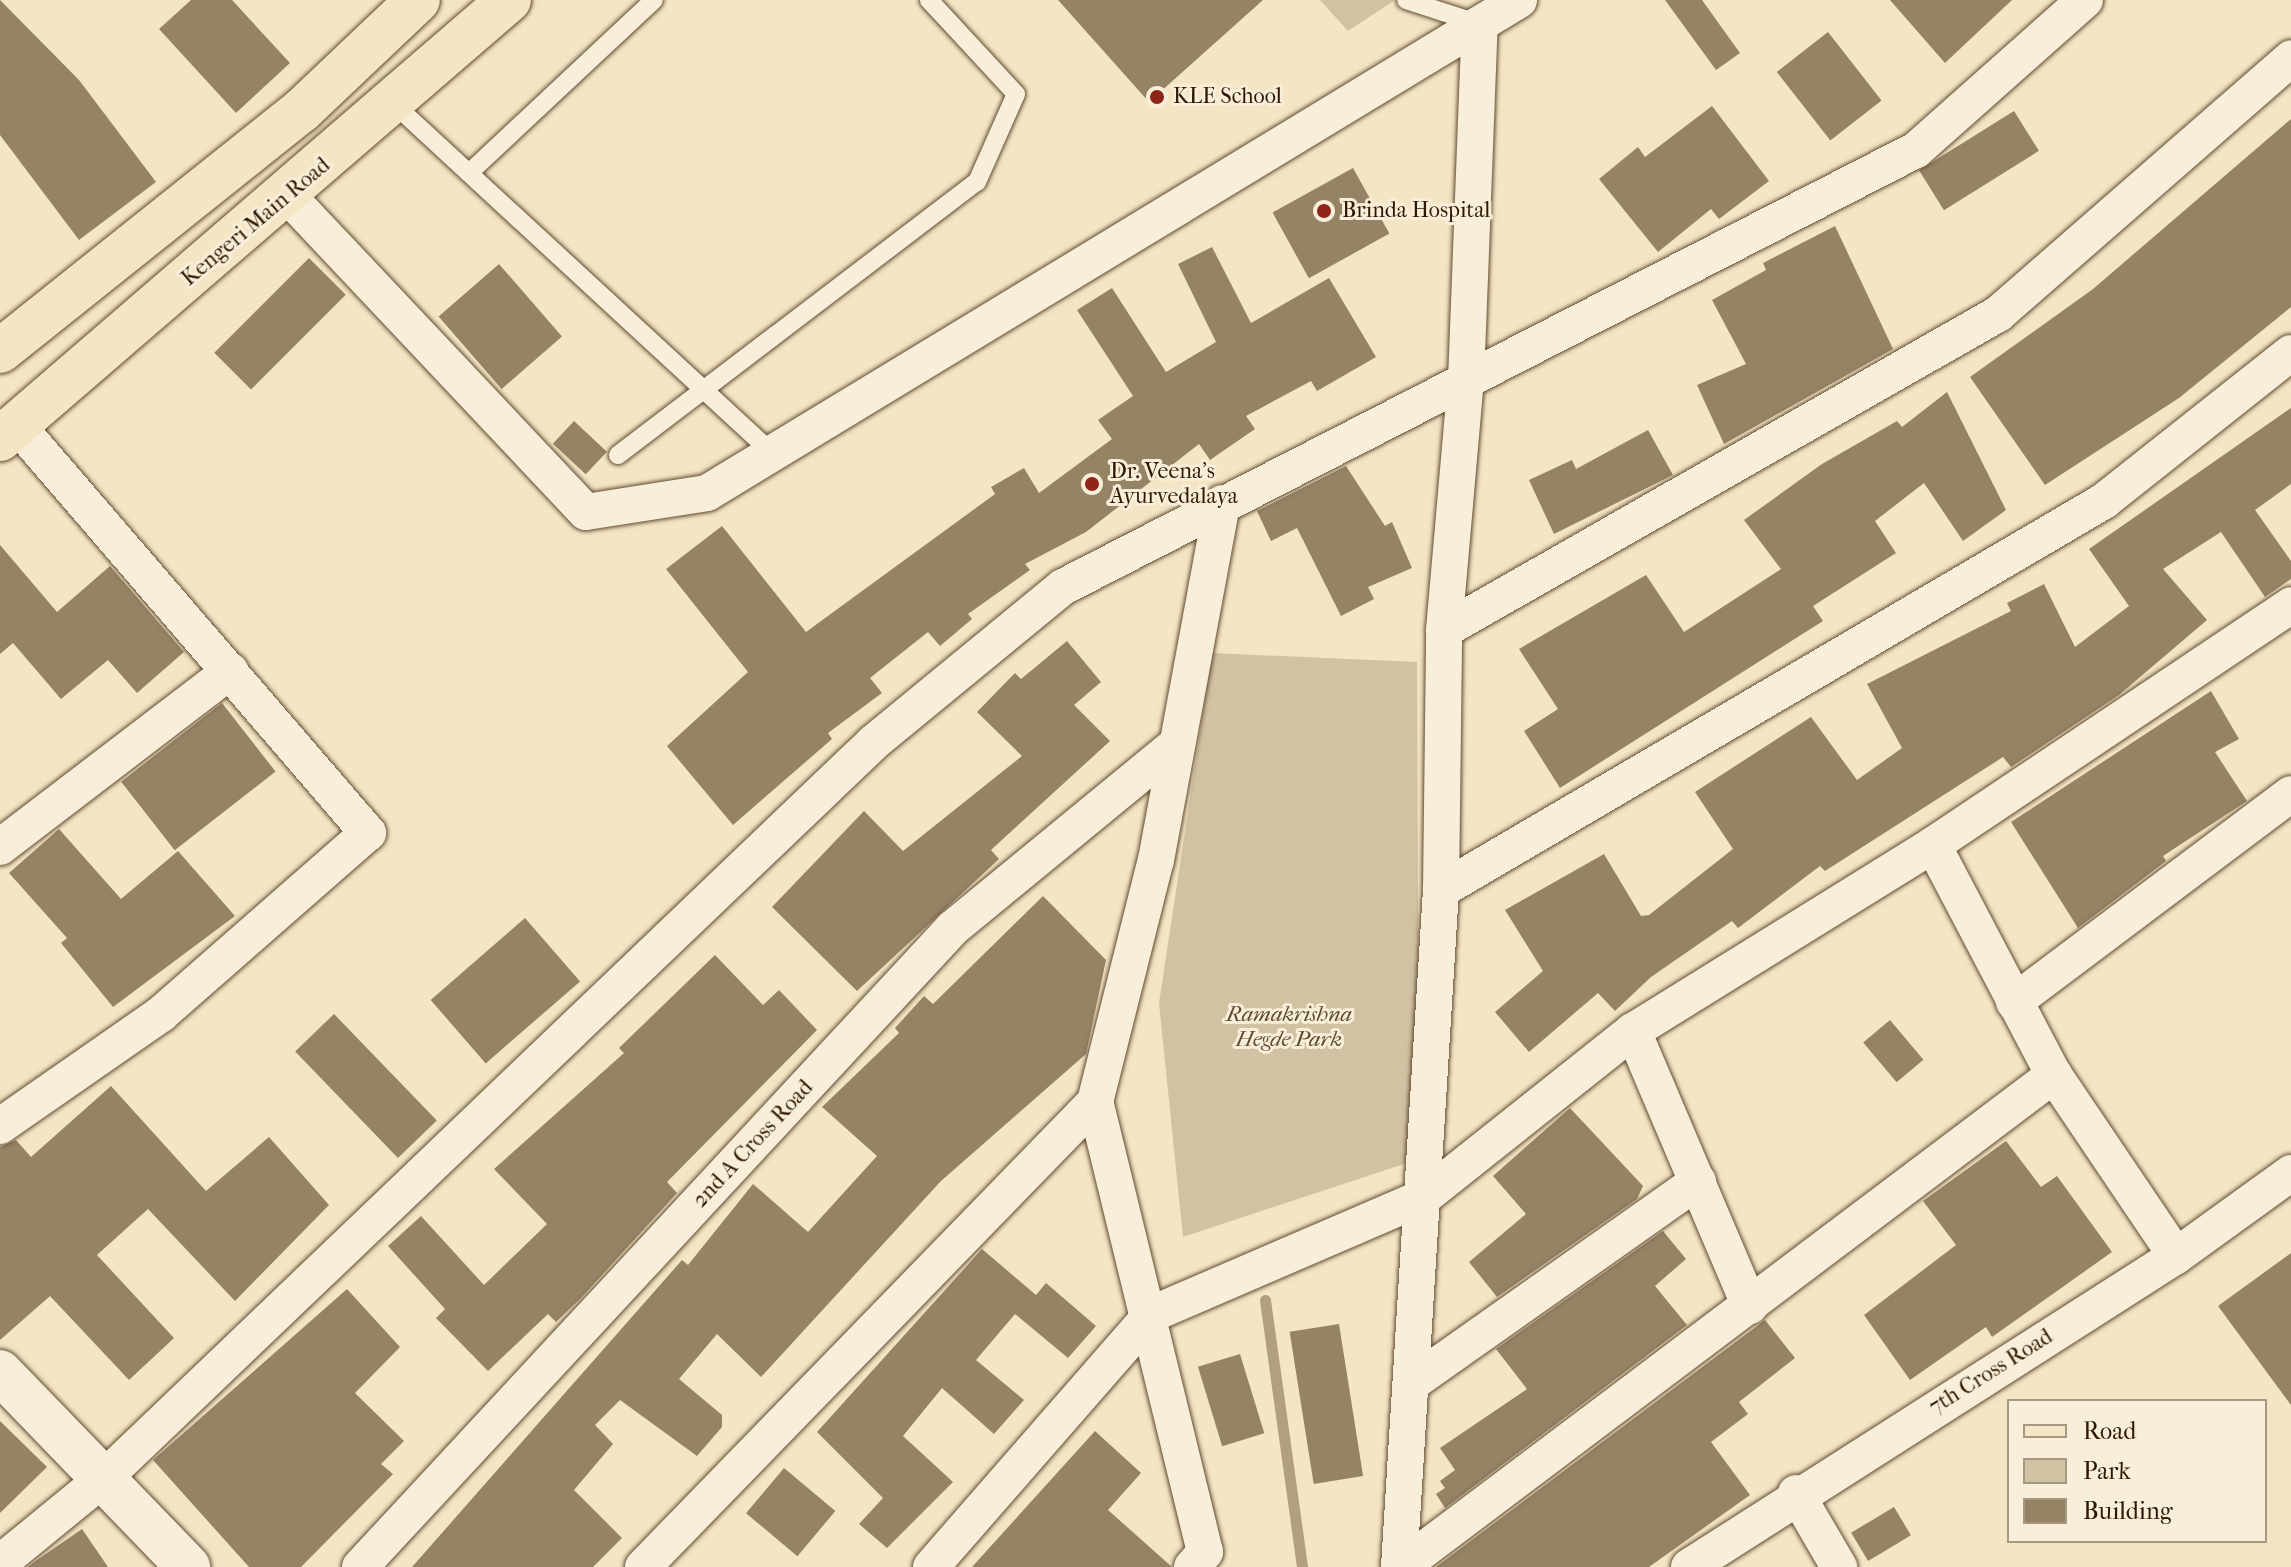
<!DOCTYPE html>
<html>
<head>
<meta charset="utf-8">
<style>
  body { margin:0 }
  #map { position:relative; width:2291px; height:1567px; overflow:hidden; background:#f4e5c5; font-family:"IM FELL French Canon",serif }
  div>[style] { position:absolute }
  .green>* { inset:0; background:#d2c2a4 }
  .stream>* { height:11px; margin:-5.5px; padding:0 5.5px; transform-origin:5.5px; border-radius:5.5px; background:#b19f82 }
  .building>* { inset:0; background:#958366; transform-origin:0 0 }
  .roads { filter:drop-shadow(0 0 2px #604b31) drop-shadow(0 0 2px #604b31) }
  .lane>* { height:18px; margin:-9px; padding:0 9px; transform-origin:9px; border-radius:9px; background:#f8eed9 }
  .street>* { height:36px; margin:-18px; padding:0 18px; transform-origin:18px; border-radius:18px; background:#f8eed9 }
  .secondary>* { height:44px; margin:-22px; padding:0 22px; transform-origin:22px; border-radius:22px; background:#f8eed9 }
  .primary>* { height:44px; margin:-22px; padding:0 22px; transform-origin:22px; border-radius:22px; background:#f4e5c5 }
  .dots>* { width:22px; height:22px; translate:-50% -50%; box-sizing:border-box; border:4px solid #f8eed9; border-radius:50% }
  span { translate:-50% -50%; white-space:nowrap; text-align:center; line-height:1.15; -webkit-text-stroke:6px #f8eed9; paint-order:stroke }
  .poi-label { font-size:22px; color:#2e1800 }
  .left { translate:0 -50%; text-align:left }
  .street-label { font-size:22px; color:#2e1800 }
  .park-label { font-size:22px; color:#5f4b31; font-style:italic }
  .legend { position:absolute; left:2007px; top:1399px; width:260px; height:144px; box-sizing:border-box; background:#f8eed9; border:2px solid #a79882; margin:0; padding:10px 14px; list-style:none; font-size:24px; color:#2e1800 }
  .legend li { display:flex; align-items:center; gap:16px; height:40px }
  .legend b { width:40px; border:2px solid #a79882 }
</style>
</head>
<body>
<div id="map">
  <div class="green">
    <div style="clip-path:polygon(1320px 0,1395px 0,1348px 31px)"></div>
    <div style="clip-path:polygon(1212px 653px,1417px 662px,1419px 1159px,1183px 1237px,1159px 1003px)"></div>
  </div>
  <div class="stream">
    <div style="left:1265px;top:1300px;width:270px;rotate:82.1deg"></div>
  </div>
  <div class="building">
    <div style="clip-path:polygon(0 0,79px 80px,156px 182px,79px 240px,0 135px)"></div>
    <div style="clip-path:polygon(191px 0,232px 0,290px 63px,236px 113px,159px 29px)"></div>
    <div style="clip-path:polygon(1058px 0,1263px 0,1149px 102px)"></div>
    <div style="clip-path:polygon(1665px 0,1702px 0,1740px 53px,1716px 70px)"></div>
    <div style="clip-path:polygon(1890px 0,2012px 0,1945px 63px)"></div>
    <div style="left:1828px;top:32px;width:87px;height:65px;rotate:52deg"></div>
    <div style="clip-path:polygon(1712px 106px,1769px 181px,1719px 219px,1711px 209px,1658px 252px,1599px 179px,1638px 147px,1645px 157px)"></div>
    <div style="left:2014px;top:111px;width:47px;height:112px;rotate:58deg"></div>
    <div style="clip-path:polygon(2291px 119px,2291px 307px,2179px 398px,2045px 485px,1970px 377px,2093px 289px)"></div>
    <div style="left:1353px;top:168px;width:75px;height:92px;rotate:61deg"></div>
    <div style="clip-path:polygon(1835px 226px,1893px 349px,1724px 444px,1697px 385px,1746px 364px,1712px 300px,1766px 270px,1763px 263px)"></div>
    <div style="clip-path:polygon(1212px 247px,1251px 323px,1329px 278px,1376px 357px,1317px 391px,1311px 381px,1246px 416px,1255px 429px,1210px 460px,1199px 444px,1086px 532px,1025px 564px,1030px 570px,968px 614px,972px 619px,940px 646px,928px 632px,870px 678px,882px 693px,828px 733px,832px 739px,733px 825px,667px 746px,748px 672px,666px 569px,722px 526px,806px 632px,995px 494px,991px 487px,1024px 468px,1039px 493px,1112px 439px,1098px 420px,1133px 396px,1077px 310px,1112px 288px,1166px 372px,1216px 342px,1178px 264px)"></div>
    <div style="left:309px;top:258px;width:52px;height:134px;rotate:45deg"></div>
    <div style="left:499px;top:264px;width:96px;height:80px;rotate:49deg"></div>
    <div style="clip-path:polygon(1947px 392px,2006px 510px,1963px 541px,1924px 483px,1875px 521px,1896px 553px,1813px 606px,1823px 621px,1560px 788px,1524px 731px,1558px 709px,1519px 649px,1646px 575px,1684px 632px,1781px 569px,1744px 520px,1822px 464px,1897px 421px,1902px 427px)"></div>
    <div style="clip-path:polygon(2291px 408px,2291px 484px,2255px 510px,2291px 561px,2291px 579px,2265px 597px,2221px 532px,2163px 569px,2207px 620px,2119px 695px,2011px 767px,2003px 757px,1825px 871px,1820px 866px,1738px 928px,1732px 921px,1651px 977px,1615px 1011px,1598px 993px,1529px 1052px,1495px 1012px,1543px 971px,1505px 910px,1604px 854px,1641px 916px,1649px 915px,1733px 849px,1695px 792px,1811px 717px,1857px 780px,1902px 748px,1867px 684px,2011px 611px,2007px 603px,2044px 584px,2075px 647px,2129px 606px,2089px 549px)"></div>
    <div style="left:574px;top:421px;width:45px;height:31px;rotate:43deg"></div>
    <div style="clip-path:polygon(1648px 430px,1673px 475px,1554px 534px,1529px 480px,1572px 460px,1576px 469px)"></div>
    <div style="clip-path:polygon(1346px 466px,1385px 526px,1392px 522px,1412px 568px,1368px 587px,1374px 599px,1341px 616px,1297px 528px,1271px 541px,1257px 511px)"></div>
    <div style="clip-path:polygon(0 545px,57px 612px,110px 566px,184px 652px,137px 693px,108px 660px,61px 699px,13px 643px,0 654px)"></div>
    <div style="clip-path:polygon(1067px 641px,1101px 682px,1074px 705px,1110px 741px,991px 850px,999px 859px,857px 991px,772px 907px,864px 811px,903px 851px,1022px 756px,977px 712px,1015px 673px,1021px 679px)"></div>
    <div style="clip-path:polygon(2211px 691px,2239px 739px,2215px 752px,2247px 801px,2163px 856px,2166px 861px,2078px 928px,2011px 822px)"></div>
    <div style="left:222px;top:703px;width:87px;height:128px;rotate:52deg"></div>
    <div style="clip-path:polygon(59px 829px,121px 899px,178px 851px,235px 916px,113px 1007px,61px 943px,67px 938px,9px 873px)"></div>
    <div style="clip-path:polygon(1043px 896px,1106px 960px,1086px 1054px,941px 1181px,761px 1377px,717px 1334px,679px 1379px,722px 1415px,722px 1427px,697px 1456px,620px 1400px,595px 1425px,613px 1444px,574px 1490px,622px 1538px,593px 1567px,412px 1567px,682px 1260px,688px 1265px,753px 1184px,808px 1232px,877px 1156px,822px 1107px,899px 1033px,895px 1028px,924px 996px,933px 1004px)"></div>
    <div style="left:525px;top:918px;width:84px;height:125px;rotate:49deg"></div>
    <div style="clip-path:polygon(715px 955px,763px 1005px,779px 990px,817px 1030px,667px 1182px,677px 1193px,580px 1299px,556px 1322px,548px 1314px,488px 1371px,436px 1318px,445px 1309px,388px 1246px,421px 1216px,484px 1285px,547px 1224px,494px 1169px,624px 1053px,619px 1048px)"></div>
    <div style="left:334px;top:1014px;width:148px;height:54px;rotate:46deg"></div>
    <div style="left:1890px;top:1020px;width:52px;height:35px;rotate:50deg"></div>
    <div style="clip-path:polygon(111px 1086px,206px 1191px,269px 1137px,329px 1205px,235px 1301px,148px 1209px,97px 1255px,174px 1338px,129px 1380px,50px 1296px,0 1340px,0 1147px,16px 1140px,31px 1157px)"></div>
    <div style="clip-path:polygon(1570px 1108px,1643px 1186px,1637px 1199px,1497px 1297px,1469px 1262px,1526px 1214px,1493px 1176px)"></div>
    <div style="clip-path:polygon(2006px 1141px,2041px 1187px,2057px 1176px,2112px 1252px,1992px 1337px,1986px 1327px,1910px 1380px,1864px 1315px,1956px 1245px,1923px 1201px)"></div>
    <div style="clip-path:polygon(1663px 1231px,1686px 1259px,1655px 1286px,1687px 1325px,1445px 1508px,1436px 1494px,1445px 1488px,1440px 1481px,1455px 1470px,1440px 1448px,1527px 1389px,1496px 1349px)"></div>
    <div style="clip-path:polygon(982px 1249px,1036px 1295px,1046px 1283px,1096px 1326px,1068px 1358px,1015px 1314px,976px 1360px,1024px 1400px,994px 1434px,942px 1388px,903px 1436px,953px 1482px,887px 1548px,859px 1524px,883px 1498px,817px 1432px)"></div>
    <div style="clip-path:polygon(2291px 1253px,2291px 1405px,2218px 1306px)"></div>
    <div style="clip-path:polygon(347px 1289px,400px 1347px,355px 1393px,404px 1441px,381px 1464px,393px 1474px,301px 1567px,249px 1567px,153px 1460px)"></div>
    <div style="clip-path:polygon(1765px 1320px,1795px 1358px,1739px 1402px,1748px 1414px,1711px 1442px,1750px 1495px,1649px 1567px,1436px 1567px)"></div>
    <div style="left:1339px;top:1324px;width:154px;height:50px;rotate:81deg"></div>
    <div style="left:1240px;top:1354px;width:83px;height:44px;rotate:73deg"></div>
    <div style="clip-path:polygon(0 1421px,47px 1467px,0 1513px)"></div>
    <div style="clip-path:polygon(1095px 1431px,1141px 1473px,1108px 1510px,1172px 1567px,972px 1567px)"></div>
    <div style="left:784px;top:1468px;width:67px;height:59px;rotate:40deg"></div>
    <div style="left:1894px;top:1507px;width:33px;height:50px;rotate:59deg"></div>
    <div style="clip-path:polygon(82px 1529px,108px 1567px,28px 1567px,37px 1560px)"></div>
  </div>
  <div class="roads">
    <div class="lane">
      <div style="left:1406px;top:0;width:78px;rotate:18deg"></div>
      <div style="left:393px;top:103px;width:513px;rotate:42.71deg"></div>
      <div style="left:469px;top:173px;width:253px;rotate:-43.1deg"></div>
      <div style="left:618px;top:455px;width:451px;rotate:-37.3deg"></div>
      <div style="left:977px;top:182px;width:96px;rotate:-66.1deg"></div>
      <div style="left:1016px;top:94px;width:128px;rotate:-132.8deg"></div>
    </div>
    <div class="street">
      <div style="left:288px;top:196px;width:434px;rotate:46.7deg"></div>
      <div style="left:586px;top:512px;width:122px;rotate:-8.9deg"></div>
      <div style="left:707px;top:493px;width:950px;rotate:-31.26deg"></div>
      <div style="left:1444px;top:630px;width:638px;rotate:-29.7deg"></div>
      <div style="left:1998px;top:314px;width:389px;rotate:-41.1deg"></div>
      <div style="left:1933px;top:845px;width:260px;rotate:62.3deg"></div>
      <div style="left:2054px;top:1075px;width:218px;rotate:56deg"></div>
      <div style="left:0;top:847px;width:290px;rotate:-37.4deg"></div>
      <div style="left:1441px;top:890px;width:769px;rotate:-30.4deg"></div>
      <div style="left:2104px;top:501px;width:238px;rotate:-38.4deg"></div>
      <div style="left:2014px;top:1002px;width:346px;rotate:-36.9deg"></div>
      <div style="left:1633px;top:1031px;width:299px;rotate:67deg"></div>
      <div style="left:0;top:1126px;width:196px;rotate:-34.8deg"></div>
      <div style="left:161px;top:1014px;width:275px;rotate:-41.2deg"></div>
      <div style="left:368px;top:833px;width:538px;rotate:-130.71deg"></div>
      <div style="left:1412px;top:1383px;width:350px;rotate:-35.2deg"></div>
      <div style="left:1796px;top:1493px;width:86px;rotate:59.8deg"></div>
      <div style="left:0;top:1563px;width:134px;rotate:-39.3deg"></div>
      <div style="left:104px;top:1478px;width:1064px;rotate:-43.7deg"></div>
      <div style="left:873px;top:743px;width:246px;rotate:-39.4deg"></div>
      <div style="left:1063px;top:587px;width:958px;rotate:-27.13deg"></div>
      <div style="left:1916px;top:150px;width:226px;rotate:-41.6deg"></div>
      <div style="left:360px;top:1567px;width:872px;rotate:-47.14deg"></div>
      <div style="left:953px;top:928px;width:283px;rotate:-39.4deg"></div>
      <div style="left:643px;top:1567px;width:648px;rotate:-45.81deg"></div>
      <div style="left:931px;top:1567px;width:336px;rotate:-48.9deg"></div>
      <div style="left:1152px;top:1314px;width:296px;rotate:-23.3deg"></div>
      <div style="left:1424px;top:1197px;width:267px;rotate:-38.5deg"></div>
      <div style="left:1633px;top:1031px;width:353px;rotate:-31.8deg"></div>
      <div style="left:1933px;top:845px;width:431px;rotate:-33.8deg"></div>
      <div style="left:1192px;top:1567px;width:20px;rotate:-49deg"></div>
      <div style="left:1205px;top:1552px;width:463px;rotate:-103.7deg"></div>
      <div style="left:1095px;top:1102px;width:250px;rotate:-75.9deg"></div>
      <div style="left:1156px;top:860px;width:363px;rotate:-79.5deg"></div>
      <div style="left:1399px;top:1567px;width:678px;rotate:-86.45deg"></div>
      <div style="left:1441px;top:890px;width:260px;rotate:-89.3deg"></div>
      <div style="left:1444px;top:630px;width:250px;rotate:-85deg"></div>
      <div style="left:1466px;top:381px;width:357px;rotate:-87.8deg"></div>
      <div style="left:1401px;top:1567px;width:818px;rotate:-37deg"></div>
      <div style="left:1689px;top:1567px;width:578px;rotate:-32.56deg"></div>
      <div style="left:2176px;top:1256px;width:142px;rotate:-35.8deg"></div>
    </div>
    <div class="secondary">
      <div style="left:0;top:1372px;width:271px;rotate:46deg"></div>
    </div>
    <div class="primary">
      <div style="left:0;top:351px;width:385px;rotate:-38.6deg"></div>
      <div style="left:301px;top:111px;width:161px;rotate:-43.5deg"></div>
      <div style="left:0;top:439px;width:672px;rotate:-40.78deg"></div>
    </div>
  </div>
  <div class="dots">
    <div style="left:1157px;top:97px;background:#8f2418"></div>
    <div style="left:1324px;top:211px;background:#8f2418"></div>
    <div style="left:1092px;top:484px;background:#8f2418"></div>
  </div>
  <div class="poi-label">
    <span class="left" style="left:1173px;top:97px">KLE School</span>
    <span class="left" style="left:1342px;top:211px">Brinda Hospital</span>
    <span class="left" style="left:1110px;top:484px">Dr. Veena's<br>Ayurvedalaya</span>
  </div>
  <div class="street-label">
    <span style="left:256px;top:222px;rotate:-40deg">Kengeri Main Road</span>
    <span style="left:753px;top:1144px;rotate:-47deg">2nd A Cross Road</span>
    <span style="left:1991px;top:1372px;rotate:-32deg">7th Cross Road</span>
  </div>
  <div class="park-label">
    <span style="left:1289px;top:1027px">Ramakrishna<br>Hegde Park</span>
  </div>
  <ul class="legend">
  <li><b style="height:10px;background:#f4e5c5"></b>Road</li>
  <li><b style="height:22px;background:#d2c2a4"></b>Park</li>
  <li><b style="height:22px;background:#958366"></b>Building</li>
  </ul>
</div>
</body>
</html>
